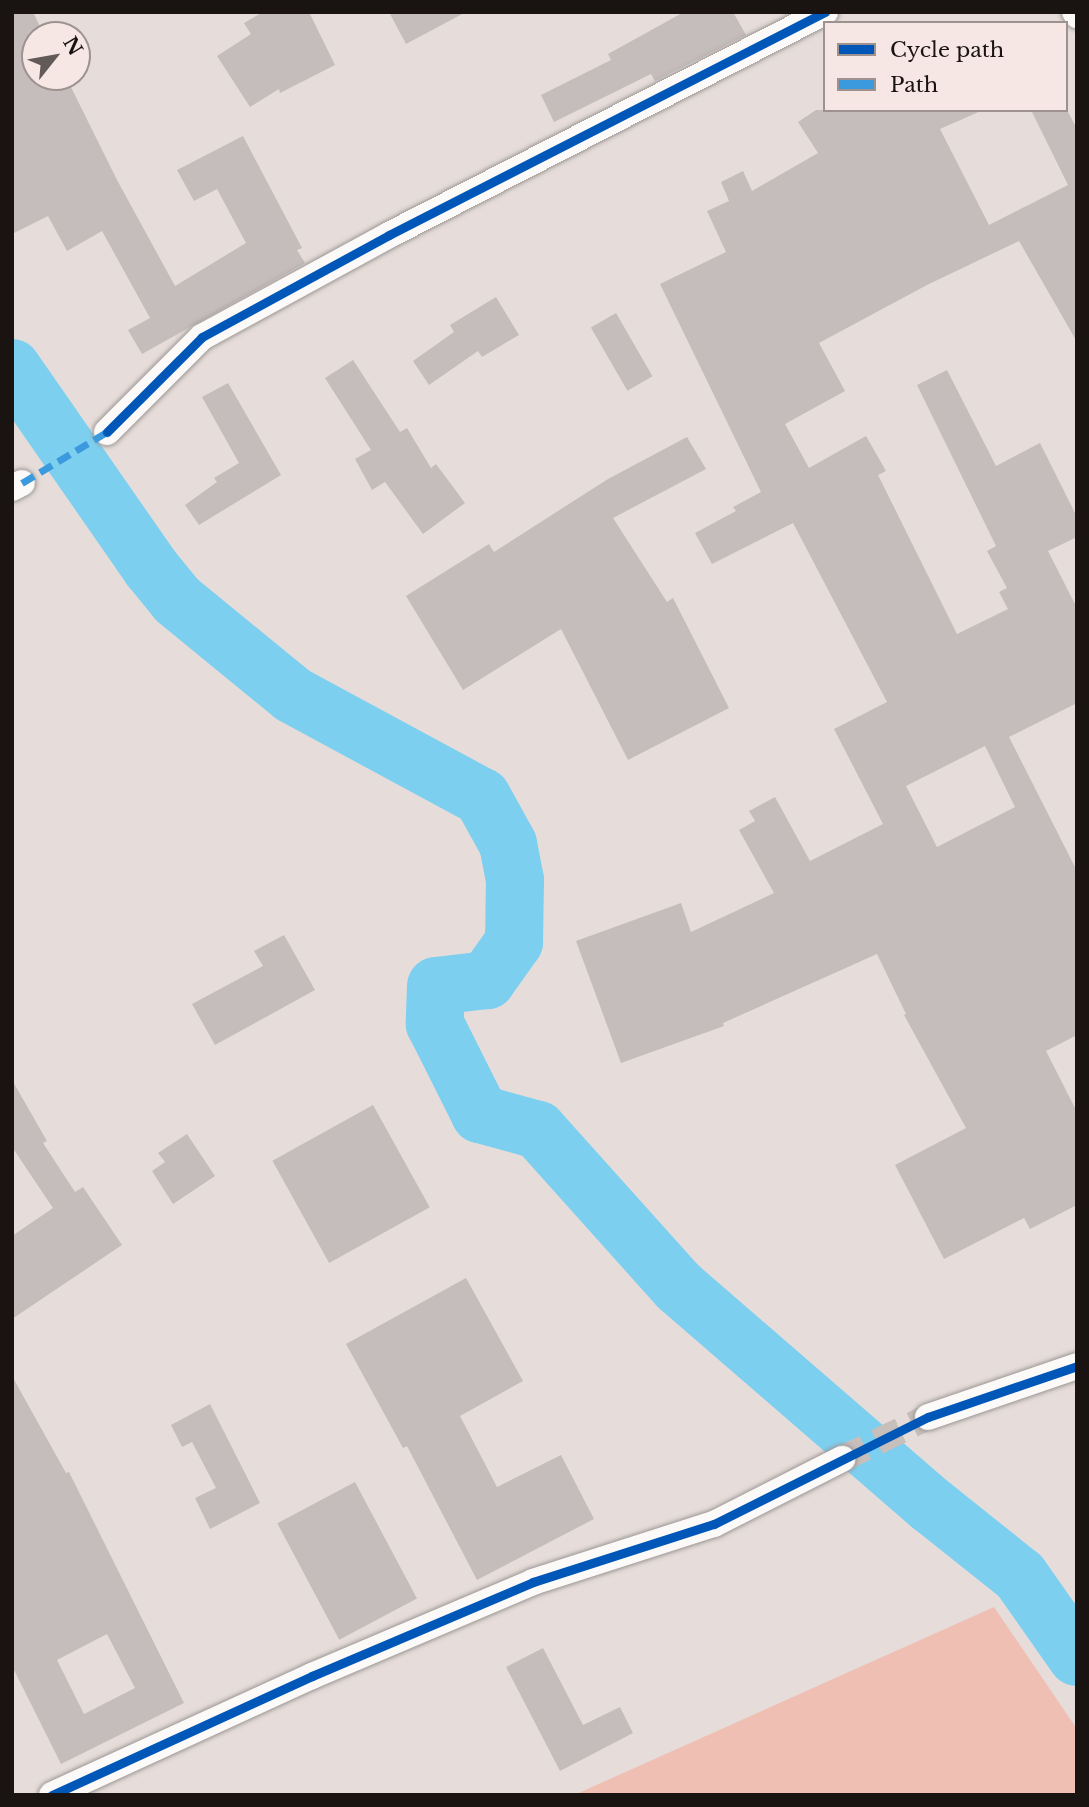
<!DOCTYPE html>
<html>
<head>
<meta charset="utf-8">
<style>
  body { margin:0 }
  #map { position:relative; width:1089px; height:1807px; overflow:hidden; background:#e6ddda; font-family:"Libre Baskerville",serif }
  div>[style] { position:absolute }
  .green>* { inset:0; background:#f0bfb4 }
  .river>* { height:58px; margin:-29px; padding:0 29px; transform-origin:29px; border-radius:29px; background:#7dcff0 }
  .building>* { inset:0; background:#c4bdbb; transform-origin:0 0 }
  .street-tunnel>* { height:26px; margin-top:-13px; transform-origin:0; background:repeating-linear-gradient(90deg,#c7bfbc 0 26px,transparent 0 39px) }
  .roads { filter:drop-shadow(0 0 2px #9c9694) drop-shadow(0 0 2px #9c9694) }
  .street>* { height:26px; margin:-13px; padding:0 13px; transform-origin:13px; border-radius:13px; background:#fbfaf9 }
  .quiet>* { height:7px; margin-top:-3.5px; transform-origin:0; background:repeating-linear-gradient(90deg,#3b9ade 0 14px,transparent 0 21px) }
  .cycleway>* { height:9px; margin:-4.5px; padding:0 4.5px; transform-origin:4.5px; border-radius:4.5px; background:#0057b8 }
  span { translate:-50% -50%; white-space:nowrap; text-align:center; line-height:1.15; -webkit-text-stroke:7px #f7e7e4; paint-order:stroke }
  .frame { position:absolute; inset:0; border:14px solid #191312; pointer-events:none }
  .legend { position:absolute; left:823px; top:21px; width:245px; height:91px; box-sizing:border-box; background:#f7e7e4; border:2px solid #9e9290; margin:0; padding:9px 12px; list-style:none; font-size:21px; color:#191312 }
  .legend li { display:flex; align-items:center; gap:14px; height:35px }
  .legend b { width:35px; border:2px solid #9e9290 }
  .north { position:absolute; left:21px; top:21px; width:70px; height:70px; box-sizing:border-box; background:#f7e7e4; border:2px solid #9e9290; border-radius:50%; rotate:59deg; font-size:19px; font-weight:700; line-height:28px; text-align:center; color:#191312 }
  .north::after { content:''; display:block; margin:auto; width:24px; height:32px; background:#615a58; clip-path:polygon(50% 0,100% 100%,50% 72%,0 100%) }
</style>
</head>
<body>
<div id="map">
  <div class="green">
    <div style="clip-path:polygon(994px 1607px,1077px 1729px,1077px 1795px,574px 1795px)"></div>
  </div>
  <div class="river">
    <div style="left:12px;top:368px;width:244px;rotate:55.2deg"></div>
    <div style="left:151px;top:568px;width:41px;rotate:50.9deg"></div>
    <div style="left:177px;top:600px;width:150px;rotate:39.3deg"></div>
    <div style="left:293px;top:695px;width:215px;rotate:28.4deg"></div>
    <div style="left:482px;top:797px;width:54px;rotate:61deg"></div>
    <div style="left:508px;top:844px;width:37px;rotate:79deg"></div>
    <div style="left:515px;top:880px;width:62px;rotate:90.9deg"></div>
    <div style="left:514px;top:942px;width:47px;rotate:125.4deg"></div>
    <div style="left:487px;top:980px;width:51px;rotate:173.3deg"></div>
    <div style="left:436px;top:986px;width:38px;rotate:92deg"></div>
    <div style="left:435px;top:1024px;width:101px;rotate:63.4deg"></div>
    <div style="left:480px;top:1114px;width:60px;rotate:15.4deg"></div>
    <div style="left:538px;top:1130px;width:211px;rotate:48.1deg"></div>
    <div style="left:679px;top:1287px;width:333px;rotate:40.9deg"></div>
    <div style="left:931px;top:1505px;width:114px;rotate:38.6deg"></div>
    <div style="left:1020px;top:1576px;width:99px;rotate:54.9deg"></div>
  </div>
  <div class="building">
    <div style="clip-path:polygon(12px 12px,33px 12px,44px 35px,35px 35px,35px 77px,66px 77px,117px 180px,175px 286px,246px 243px,217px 189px,194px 201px,177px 170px,243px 136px,302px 248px,297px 250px,305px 263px,142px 354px,128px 330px,150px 318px,102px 231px,67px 251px,48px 216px,12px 234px)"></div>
    <div style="clip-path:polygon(263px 12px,309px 12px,335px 65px,280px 93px,279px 89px,250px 107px,217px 56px,251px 34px,244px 23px)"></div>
    <div style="clip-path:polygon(389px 12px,466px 12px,406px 44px)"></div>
    <div style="clip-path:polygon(684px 12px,733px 12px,746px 35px,655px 81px,651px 74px,554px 122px,541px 95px,611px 60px,608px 54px)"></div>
    <div style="clip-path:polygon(evenodd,816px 110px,983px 110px,940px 129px,989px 225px,1068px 185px,1031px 110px,1067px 110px,1077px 129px,1077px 342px,1019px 241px,927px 285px,819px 343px,845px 391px,785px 424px,809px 468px,866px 436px,886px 471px,878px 475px,957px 634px,1008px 609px,999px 592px,1007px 588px,987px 551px,996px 546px,917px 385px,947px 370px,996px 466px,1040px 443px,1077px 517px,1077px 537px,1048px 551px,1077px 608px,1077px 703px,1009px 737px,1077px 871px,1077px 1035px,1046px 1051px,1077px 1112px,1077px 1205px,1030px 1229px,1024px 1218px,944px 1259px,895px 1165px,966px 1128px,904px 1015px,906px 1014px,877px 954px,723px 1023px,724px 1026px,621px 1063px,576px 941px,681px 903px,691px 932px,774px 893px,739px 830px,755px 821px,749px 811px,775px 797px,810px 861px,883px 824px,834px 729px,887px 702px,793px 523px,712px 564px,695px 533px,736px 511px,733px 507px,761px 492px,660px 284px,726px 252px,707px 211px,729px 201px,721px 182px,743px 171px,752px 191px,818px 153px,798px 122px,816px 110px,985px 746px,1015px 807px,937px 847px,906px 786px,985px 746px)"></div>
    <div style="clip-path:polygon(496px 297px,519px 335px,482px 357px,478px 351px,429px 385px,413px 361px,454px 332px,450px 325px)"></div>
    <div style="left:616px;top:313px;width:73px;height:29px;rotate:60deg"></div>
    <div style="clip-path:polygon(353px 360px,400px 432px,407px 428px,431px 468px,436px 464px,465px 503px,423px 534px,385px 482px,372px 490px,355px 459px,371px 450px,325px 378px)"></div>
    <div style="clip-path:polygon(228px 383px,281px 475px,199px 525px,185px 505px,217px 482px,214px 478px,239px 463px,202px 397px)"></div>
    <div style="clip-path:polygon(687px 437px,706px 469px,613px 518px,667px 602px,673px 598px,729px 708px,628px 760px,561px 629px,463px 690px,406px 596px,489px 544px,494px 552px,608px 479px)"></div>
    <div style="clip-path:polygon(284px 935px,315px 990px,215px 1045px,192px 1004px,263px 966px,254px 951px)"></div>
    <div style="clip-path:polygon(12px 1080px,47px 1141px,43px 1143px,75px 1192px,83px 1187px,122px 1245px,12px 1319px,12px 1236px,53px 1208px,12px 1147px)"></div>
    <div style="left:373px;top:1105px;width:117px;height:115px;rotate:61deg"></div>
    <div style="clip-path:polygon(187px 1134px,215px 1176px,173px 1204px,152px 1171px,165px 1162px,158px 1153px)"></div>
    <div style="clip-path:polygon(466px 1278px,523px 1381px,460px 1416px,497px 1487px,561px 1455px,594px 1519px,477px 1580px,407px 1446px,403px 1448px,346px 1344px)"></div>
    <div style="clip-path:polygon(evenodd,12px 1376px,66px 1473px,69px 1472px,184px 1703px,61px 1764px,12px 1666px,12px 1376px,107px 1634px,135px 1688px,84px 1714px,57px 1660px,107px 1634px)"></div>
    <div style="clip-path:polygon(210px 1404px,260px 1503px,210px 1529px,195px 1498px,216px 1488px,192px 1442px,182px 1447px,171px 1425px)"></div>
    <div style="left:355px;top:1482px;width:132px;height:88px;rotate:62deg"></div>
    <div style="clip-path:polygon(543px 1648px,583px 1725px,620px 1707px,633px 1733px,560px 1771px,506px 1667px)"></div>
  </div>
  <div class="street-tunnel">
    <div style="left:842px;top:1459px;width:96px;rotate:-26deg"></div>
  </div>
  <div class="roads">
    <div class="street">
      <div style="left:1075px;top:12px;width:4px;rotate:56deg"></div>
      <div style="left:107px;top:432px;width:134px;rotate:-45deg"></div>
      <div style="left:202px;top:337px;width:213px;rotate:-28.6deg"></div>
      <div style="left:389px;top:235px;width:490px;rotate:-27.1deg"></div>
      <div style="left:12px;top:488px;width:11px;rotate:-27deg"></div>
      <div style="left:928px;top:1417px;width:157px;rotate:-18.9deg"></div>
      <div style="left:52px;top:1795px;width:286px;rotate:-24.6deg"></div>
      <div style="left:312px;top:1676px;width:240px;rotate:-23deg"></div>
      <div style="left:533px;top:1582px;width:190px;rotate:-17.8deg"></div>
      <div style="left:714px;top:1524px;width:144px;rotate:-26.9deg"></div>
    </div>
  </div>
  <div class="quiet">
    <div style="left:22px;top:483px;width:99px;rotate:-31deg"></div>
  </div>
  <div class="cycleway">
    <div style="left:107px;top:432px;width:134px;rotate:-45deg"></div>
    <div style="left:202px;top:337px;width:213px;rotate:-28.6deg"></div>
    <div style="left:389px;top:235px;width:490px;rotate:-27.1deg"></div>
    <div style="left:52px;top:1795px;width:286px;rotate:-24.6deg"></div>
    <div style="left:312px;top:1676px;width:240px;rotate:-23deg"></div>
    <div style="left:533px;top:1582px;width:190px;rotate:-17.8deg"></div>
    <div style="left:714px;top:1524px;width:239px;rotate:-26.6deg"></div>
    <div style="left:928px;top:1417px;width:157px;rotate:-18.9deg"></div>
  </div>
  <div class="frame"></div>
  <ul class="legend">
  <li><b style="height:9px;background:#0057b8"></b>Cycle path</li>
  <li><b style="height:9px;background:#3b9ade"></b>Path</li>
  </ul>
  <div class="north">N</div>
</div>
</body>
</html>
